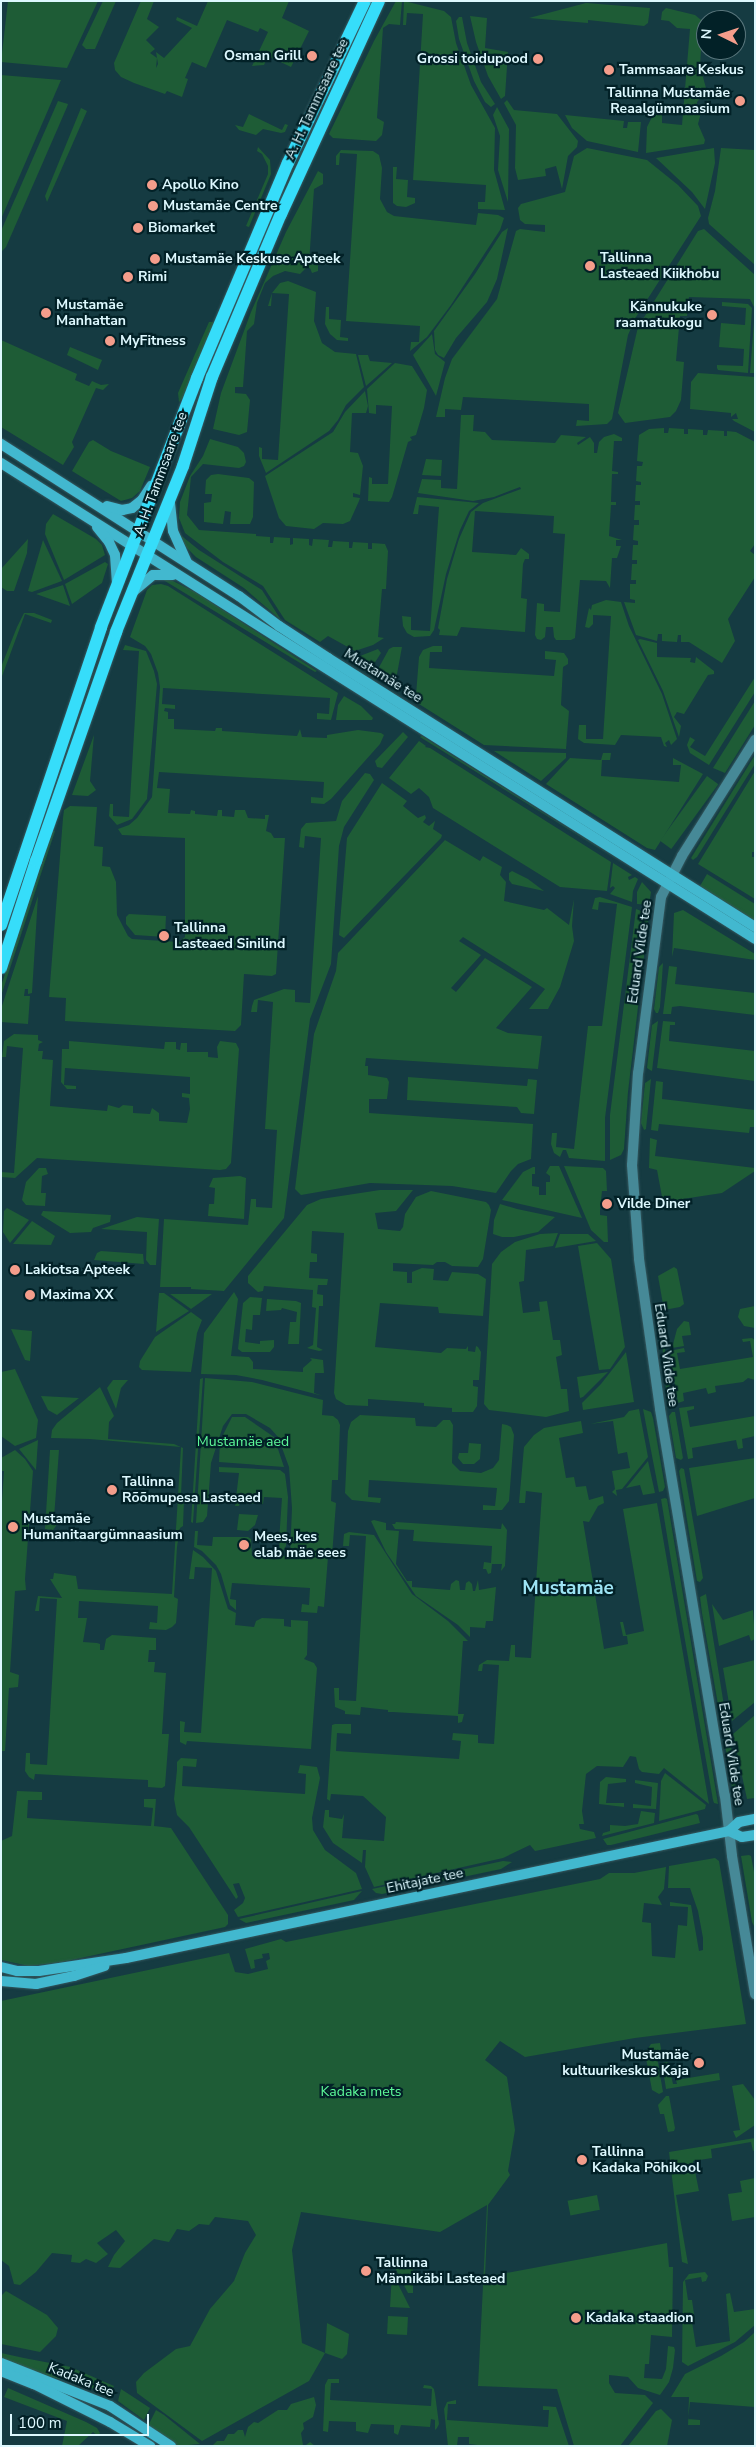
<!DOCTYPE html>
<html>
<head>
<meta charset="utf-8">
<style>
  body { margin:0 }
  #map { position:relative; width:756px; height:2447px; overflow:hidden; background:#153b42; font-family:"Nunito Sans",sans-serif }
  div>[style] { position:absolute }
  .green>* { inset:0; background:#1e5c36; transform-origin:0 0 }
  .roads { filter:drop-shadow(0 0 1px #355960) drop-shadow(0 0 1px #355960) }
  .tertiary>* { height:10px; margin:-5px; padding:0 5px; transform-origin:5px; border-radius:5px; background:#468997 }
  .secondary>* { height:10px; margin:-5px; padding:0 5px; transform-origin:5px; border-radius:5px; background:#42b8cf }
  .primary>* { height:12px; margin:-6px; padding:0 6px; transform-origin:6px; border-radius:6px; background:#36ddfa }
  .dots>* { width:14px; height:14px; translate:-50% -50%; box-sizing:border-box; border:2px solid #022127; border-radius:50% }
  span { translate:-50% -50%; white-space:nowrap; text-align:center; line-height:1.15; -webkit-text-stroke:4.5px #022127; paint-order:stroke }
  .poi-label { font-size:14px; color:#ddf8fe; font-weight:700 }
  .right { translate:-100% -50%; text-align:right }
  .left { translate:0 -50%; text-align:left }
  .street-label { font-size:14px; color:#ddf8fe }
  .park-label { font-size:14px; color:#5efb9a }
  .district-label { font-size:19px; color:#9de4f4; font-weight:700 }
  .frame { position:absolute; inset:0; border:2px solid #ddf8fe; pointer-events:none }
  .north { position:absolute; left:696px; top:10px; width:50px; height:50px; box-sizing:border-box; background:#022127; border:1px solid #5a777d; border-radius:50%; rotate:274deg; font-size:14px; font-weight:700; line-height:20px; text-align:center; color:#ddf8fe }
  .north::after { content:''; display:block; margin:auto; width:18px; height:22px; background:#f49d8b; clip-path:polygon(50% 0,100% 100%,50% 72%,0 100%) }
  .scale { position:absolute; left:10px; top:2414px; width:139px; height:22px; box-sizing:border-box; border:2px solid #ddf8fe; border-top:0; padding-left:6px; font-size:15px; line-height:18px; white-space:nowrap; color:#ddf8fe; -webkit-text-stroke:4px #022127; paint-order:stroke }
</style>
</head>
<body>
<div id="map">
  <div class="green">
    <div style="clip-path:polygon(8px 1px,98px 1px,67px 68px,1px 62px)"></div>
    <div style="clip-path:polygon(103px 1px,116px 1px,95px 49px,86px 49px,82px 45px)"></div>
    <div style="clip-path:polygon(141px 1px,154px 1px,147px 19px,159px 27px,146px 40px,155px 49px,150px 53px,157px 58px,156px 68px,158px 64px,156px 52px,164px 58px,192px 28px,176px 20px,177px 17px,197px 26px,208px 1px,289px 1px,282px 18px,309px 31px,291px 67px,268px 56px,264px 65px,252px 66px,268px 32px,260px 28px,258px 32px,227px 20px,206px 68px,192px 62px,185px 78px,188px 79px,182px 97px,167px 91px,165px 94px,134px 83px,121px 77px,115px 70px,114px 63px)"></div>
    <div style="clip-path:polygon(396px 1px,402px 1px,400px 25px,389px 24px,383px 28px,377px 118px,384px 122px,382px 135px,376px 141px,333px 138px,329px 134px,374px 41px)"></div>
    <div style="clip-path:polygon(404px 1px,444px 11px,451px 17px,456px 43px,471px 85px,495px 128px,494px 170px,505px 210px,478px 209px,478px 202px,485px 202px,486px 185px,413px 180px,423px 14px,407px 13px,406px 25px,403px 25px)"></div>
    <div style="clip-path:polygon(586px 3px,650px 8px,648px 23px,644px 26px,588px 20px,588px 23px,529px 18px)"></div>
    <div style="clip-path:polygon(666px 8px,695px 15px,706px 24px,706px 40px,701px 50px,700px 66px,706px 88px,705px 93px,697px 102px,696px 112px,710px 98px,702px 109px,698px 124px,705px 140px,704px 144px,646px 153px,647px 127px,653px 115px,662px 115px,662px 123px,682px 125px,690px 29px,677px 28px,669px 21px,661px 20px,662px 12px)"></div>
    <div style="clip-path:polygon(470px 16px,487px 18px,485px 48px,508px 52px,505px 96px,501px 99px,488px 76px,476px 42px)"></div>
    <div style="clip-path:polygon(459px 17px,462px 17px,467px 43px,481px 82px,495px 104px,491px 107px,485px 102px,474px 81px,459px 39px,456px 21px)"></div>
    <div style="clip-path:polygon(1px 75px,61px 80px,1px 219px)"></div>
    <div style="clip-path:polygon(507px 100px,514px 110px,557px 114px,578px 141px,577px 147px,568px 156px,562px 189px,556px 166px,545px 169px,546px 176px,518px 180px,515px 168px,516px 125px,504px 103px)"></div>
    <div style="clip-path:polygon(58px 101px,68px 104px,67px 107px,6px 247px,1px 252px,1px 231px)"></div>
    <div style="clip-path:polygon(497px 107px,509px 129px,508px 202px,498px 170px,500px 136px,493px 115px)"></div>
    <div style="clip-path:polygon(81px 108px,87px 111px,47px 202px,45px 196px)"></div>
    <div style="clip-path:polygon(249px 114px,282px 130px,285px 124px,288px 125px,285px 132px,281px 133px,263px 129px,256px 135px,239px 130px,235px 125px,243px 127px)"></div>
    <div style="clip-path:polygon(565px 115px,624px 121px,623px 128px,627px 128px,628px 122px,641px 122px,638px 152px,587px 141px,572px 128px)"></div>
    <div style="clip-path:polygon(258px 147px,270px 160px,271px 174px,249px 227px,246px 226px,268px 174px,268px 166px,262px 154px,257px 151px)"></div>
    <div style="clip-path:polygon(587px 148px,647px 160px,678px 185px,698px 206px,701px 216px,636px 317px,628px 335px,612px 419px,607px 424px,576px 426px,577px 420px,589px 421px,589px 404px,463px 397px,461px 410px,445px 409px,445px 417px,436px 417px,445px 378px,452px 359px,497px 299px,516px 231px,520px 229px,545px 232px,545px 225px,525px 224px,520px 220px,518px 208px,521px 204px,565px 192px,574px 156px)"></div>
    <div style="clip-path:polygon(714px 148px,715px 163px,705px 209px,692px 192px,656px 158px)"></div>
    <div style="clip-path:polygon(721px 148px,755px 150px,755px 265px,709px 224px,708px 218px,715px 191px)"></div>
    <div style="clip-path:polygon(341px 150px,373px 151px,379px 155px,382px 168px,380px 199px,387px 212px,394px 216px,476px 225px,478px 213px,498px 215px,504px 218px,500px 230px,451px 305px,427px 337px,410px 351px,411px 342px,419px 342px,420px 326px,346px 321px,357px 154px,340px 153px,339px 165px,336px 165px,336px 156px)"></div>
    <div style="clip-path:polygon(393px 167px,397px 167px,396px 179px,408px 180px,407px 197px,415px 198px,415px 203px,406px 207px,397px 206px,393px 203px)"></div>
    <div style="clip-path:polygon(318px 171px,323px 174px,323px 184px,314px 189px,309px 264px,318px 265px,318px 271px,312px 273px,310px 268px,306px 268px,300px 274px,285px 271px,273px 276px,265px 283px,257px 303px,254px 324px,247px 331px,243px 387px,235px 387px,235px 393px,246px 394px,250px 400px,247px 432px,239px 435px,213px 429px,221px 393px,251px 312px,286px 232px)"></div>
    <div style="clip-path:polygon(508px 228px,497px 279px,487px 302px,456px 338px,444px 358px,438px 355px,435px 350px,434px 331px,475px 274px,502px 232px)"></div>
    <div style="clip-path:polygon(704px 229px,755px 275px,755px 373px,750px 373px,755px 309px,750px 299px,689px 297px,687px 316px,680px 316px,676px 361px,684px 362px,681px 400px,676px 411px,670px 417px,625px 423px,618px 413px,638px 327px,698px 231px)"></div>
    <div style="clip-path:polygon(288px 281px,316px 292px,314px 321px,322px 343px,335px 352px,356px 354px,364px 387px,346px 405px,338px 420px,329px 431px,266px 473px,259px 456px,259px 447px,262px 448px,262px 459px,278px 460px,289px 294px,272px 293px,271px 306px,268px 306px,272px 293px,280px 283px)"></div>
    <div style="clip-path:polygon(722px 302px,748px 304px,752px 308px,748px 373px,718px 370px,717px 368px,717px 365px,743px 366px,744px 349px,719px 347px,721px 323px,745px 325px,746px 308px,722px 306px)"></div>
    <div style="clip-path:polygon(326px 307px,329px 307px,329px 319px,341px 320px,340px 337px,348px 338px,348px 341px,337px 340px,330px 334px,325px 324px)"></div>
    <div style="clip-path:polygon(209px 322px,214px 322px,184px 397px,179px 402px,178px 393px)"></div>
    <div style="clip-path:polygon(432px 334px,435px 354px,445px 362px,436px 396px,413px 355px)"></div>
    <div style="clip-path:polygon(1px 340px,77px 374px,75px 380px,89px 386px,92px 381px,101px 385px,109px 384px,103px 390px,96px 388px,72px 442px,74px 447px,63px 465px,1px 427px)"></div>
    <div style="clip-path:polygon(70px 347px,102px 360px,98px 370px,67px 355px)"></div>
    <div style="clip-path:polygon(358px 355px,368px 355px,370px 361px,392px 363px,366px 386px)"></div>
    <div style="clip-path:polygon(395px 363px,412px 366px,427px 390px,424px 408px,416px 435px,410px 437px,412px 440px,408px 442px,392px 497px,389px 502px,368px 501px,369px 477px,372px 478px,372px 484px,388px 484px,392px 406px,376px 405px,376px 414px,369px 413px,367px 389px)"></div>
    <div style="clip-path:polygon(698px 373px,755px 377px,755px 432px,734px 421px,732px 419px,738px 419px,736px 413px,731px 417px,731px 413px,690px 409px,691px 382px)"></div>
    <div style="clip-path:polygon(365px 391px,368px 406px,366px 413px,352px 413px,350px 452px,358px 453px,363px 466px,360px 495px,353px 493px,353px 497px,360px 498px,359px 501px,350px 521px,343px 524px,323px 523px,314px 529px,286px 526px,279px 518px,265px 476px,333px 432px,345px 412px)"></div>
    <div style="clip-path:polygon(461px 415px,474px 415px,473px 431px,485px 432px,492px 440px,555px 443px,561px 435px,586px 437px,577px 443px,578px 445px,590px 437px,594px 443px,594px 453px,597px 453px,599px 442px,604px 437px,614px 434px,622px 438px,622px 441px,614px 441px,612px 471px,618px 472px,618px 474px,612px 474px,611px 502px,616px 502px,616px 505px,611px 505px,609px 536px,622px 540px,616px 540px,616px 546px,621px 546px,617px 558px,612px 558px,610px 588px,606px 581px,580px 580px,575px 638px,571px 640px,556px 640px,554px 637px,553px 627px,546px 627px,545px 637px,541px 640px,537px 639px,535px 635px,537px 603px,544px 604px,544px 611px,560px 612px,565px 534px,553px 533px,554px 516px,475px 511px,472px 552px,516px 555px,521px 548px,529px 554px,529px 559px,525px 559px,523px 564px,521px 598px,527px 599px,525px 632px,461px 627px,457px 636px,439px 635px,440px 630px,438px 628px,447px 579px,459px 539px,471px 512px,483px 503px,521px 489px,520px 487px,494px 497px,473px 501px,418px 493px,422px 479px,441px 480px,441px 488px,457px 489px)"></div>
    <div style="clip-path:polygon(664px 428px,664px 433px,668px 433px,669px 428px,684px 429px,684px 434px,688px 434px,688px 429px,703px 430px,703px 435px,707px 435px,708px 430px,724px 431px,724px 436px,727px 436px,727px 431px,736px 432px,755px 442px,755px 544px,750px 551px,755px 555px,755px 577px,728px 619px,735px 641px,722px 663px,689px 642px,681px 642px,681px 635px,678px 635px,677px 642px,662px 641px,662px 634px,658px 634px,657px 641px,636px 635px,624px 602px,635px 603px,635px 600px,630px 599px,630px 584px,636px 584px,636px 580px,631px 580px,632px 564px,637px 564px,637px 560px,632px 560px,633px 545px,638px 545px,638px 541px,633px 540px,634px 525px,639px 525px,639px 520px,634px 520px,635px 505px,640px 505px,640px 501px,635px 501px,636px 485px,641px 485px,641px 482px,636px 481px,637px 466px,642px 466px,643px 462px,637px 461px,639px 435px,649px 429px)"></div>
    <div style="clip-path:polygon(210px 439px,238px 447px,244px 453px,246px 462px,244px 466px,239px 468px,203px 464px,191px 477px,187px 515px,199px 530px,256px 534px,256px 536px,270px 537px,270px 543px,273px 543px,274px 537px,290px 538px,290px 545px,293px 544px,293px 538px,309px 539px,309px 545px,312px 546px,313px 539px,329px 540px,328px 547px,332px 547px,333px 541px,349px 542px,349px 548px,352px 548px,353px 542px,368px 543px,368px 549px,372px 549px,372px 543px,385px 544px,388px 551px,386px 589px,382px 589px,378px 637px,384px 638px,373px 645px,355px 651px,328px 636px,320px 642px,285px 620px,263px 586px,223px 562px,185px 533px,179px 518px,180px 502px,190px 476px,203px 456px)"></div>
    <div style="clip-path:polygon(93px 440px,111px 451px,150px 467px,140px 491px,132px 498px,121px 501px,72px 471px,89px 442px)"></div>
    <div style="clip-path:polygon(426px 459px,442px 460px,441px 476px,422px 475px)"></div>
    <div style="clip-path:polygon(218px 474px,249px 478px,254px 482px,253px 517px,250px 524px,230px 524px,231px 512px,225px 511px,223px 524px,204px 522px,204px 503px,211px 502px,212px 494px,205px 494px,206px 480px,211px 475px)"></div>
    <div style="clip-path:polygon(417px 497px,479px 503px,469px 511px,460px 530px,446px 574px,434px 630px,430px 636px,414px 637px,407px 633px,403px 626px,402px 616px,411px 617px,411px 630px,430px 631px,439px 507px,419px 505px,418px 514px,413px 514px)"></div>
    <div style="clip-path:polygon(53px 514px,96px 539px,102px 545px,105px 555px,64px 580px,45px 534px,46px 524px)"></div>
    <div style="clip-path:polygon(178px 533px,199px 550px,262px 590px,281px 620px,244px 588px,196px 557px,186px 547px)"></div>
    <div style="clip-path:polygon(28px 539px,27px 553px,14px 591px,7px 591px,1px 587px,1px 569px)"></div>
    <div style="clip-path:polygon(43px 540px,62px 581px,32px 592px,28px 591px)"></div>
    <div style="clip-path:polygon(105px 562px,108px 564px,102px 583px,72px 604px,65px 584px)"></div>
    <div style="clip-path:polygon(165px 577px,195px 592px,317px 671px,315px 672px,160px 578px)"></div>
    <div style="clip-path:polygon(161px 584px,168px 586px,338px 693px,331px 720px,317px 719px,317px 713px,329px 714px,330px 698px,163px 688px,162px 704px,175px 705px,175px 709px,165px 708px,164px 711px,168px 712px,168px 719px,174px 719px,174px 729px,215px 731px,216px 728px,222px 728px,222px 731px,297px 736px,300px 729px,302px 737px,327px 738px,327px 735px,358px 730px,381px 733px,384px 735px,380px 744px,331px 799px,324px 804px,311px 803px,311px 797px,323px 798px,324px 782px,159px 772px,157px 788px,170px 789px,168px 813px,190px 814px,191px 810px,195px 811px,195px 814px,217px 816px,218px 810px,222px 810px,222px 816px,234px 817px,235px 810px,245px 810px,248px 818px,265px 819px,265px 815px,269px 815px,266px 831px,271px 833px,274px 838px,285px 838px,276px 974px,272px 976px,244px 974px,241px 1025px,235px 1031px,65px 1021px,66px 998px,49px 997px,63px 818px,64px 810px,70px 806px,97px 807px,94px 846px,103px 847px,102px 866px,110px 867px,116px 882px,117px 915px,128px 936px,132px 939px,179px 942px,185px 937px,185px 838px,122px 835px,118px 829px,129px 825px,137px 818px,152px 797px,160px 687px,158px 673px,151px 654px,145px 646px,130px 637px,147px 590px,152px 585px)"></div>
    <div style="clip-path:polygon(63px 585px,70px 606px,36px 594px)"></div>
    <div style="clip-path:polygon(606px 600px,621px 602px,629px 626px,662px 694px,677px 739px,671px 745px,669px 740px,665px 743px,667px 747px,664px 746px,661px 737px,621px 735px,615px 745px,584px 743px,578px 739px,579px 725px,586px 725px,586px 739px,603px 739px,611px 616px,593px 615px,593px 624px,589px 628px,585px 627px,589px 608px,591px 610px,592px 605px)"></div>
    <div style="clip-path:polygon(24px 613px,34px 613px,52px 620px,51px 623px,25px 614px,1px 679px,1px 667px,17px 627px)"></div>
    <div style="clip-path:polygon(640px 639px,657px 643px,657px 657px,691px 658px,690px 662px,695px 663px,696px 657px,714px 671px,714px 674px,708px 675px,684px 714px,677px 712px,674px 717px,681px 726px,679px 737px,663px 691px,638px 640px)"></div>
    <div style="clip-path:polygon(125px 645px,146px 651px,154px 671px,157px 684px,147px 799px,132px 819px,117px 825px,109px 816px,110px 804px,113px 804px,113px 816px,129px 817px,139px 651px,123px 650px)"></div>
    <div style="clip-path:polygon(433px 646px,442px 646px,442px 652px,430px 652px,429px 668px,554px 676px,556px 660px,545px 659px,545px 651px,564px 653px,568px 659px,568px 664px,563px 667px,561px 705px,569px 711px,566px 749px,484px 745px,419px 704px,416px 695px,419px 657px,423px 650px)"></div>
    <div style="clip-path:polygon(393px 647px,402px 647px,395px 685px,379px 674px,377px 671px,389px 649px)"></div>
    <div style="clip-path:polygon(378px 649px,381px 653px,372px 667px,368px 668px,359px 662px,360px 656px)"></div>
    <div style="clip-path:polygon(755px 677px,755px 692px,709px 765px,690px 753px,687px 745px,690px 737px,695px 740px,690px 747px,705px 756px)"></div>
    <div style="clip-path:polygon(344px 696px,361px 706px,373px 718px,372px 720px,336px 720px,338px 705px)"></div>
    <div style="clip-path:polygon(755px 701px,755px 725px,725px 773px,713px 768px)"></div>
    <div style="clip-path:polygon(403px 732px,408px 737px,382px 768px,377px 767px,375px 761px)"></div>
    <div style="clip-path:polygon(94px 735px,90px 781px,96px 790px,88px 796px,72px 795px)"></div>
    <div style="clip-path:polygon(422px 736px,556px 821px,639px 873px,420px 737px)"></div>
    <div style="clip-path:polygon(419px 741px,426px 746px,425px 747px,430px 748px,611px 862px,607px 891px,560px 887px,433px 808px,429px 797px,419px 788px,411px 794px,389px 778px)"></div>
    <div style="clip-path:polygon(494px 751px,566px 753px,566px 758px,541px 781px)"></div>
    <div style="clip-path:polygon(603px 753px,611px 753px,610px 760px,602px 760px,601px 776px,679px 782px,681px 765px,673px 765px,673px 758px,703px 774px,655px 850px,647px 848px,546px 784px,570px 758px,601px 760px)"></div>
    <div style="clip-path:polygon(755px 755px,755px 764px,697px 857px,693px 860px,691px 858px)"></div>
    <div style="clip-path:polygon(755px 771px,755px 852px,752px 852px,752px 857px,755px 857px,755px 899px,698px 864px)"></div>
    <div style="clip-path:polygon(365px 773px,370px 774px,374px 780px,344px 827px,339px 846px,331px 964px,310px 1019px,284px 1218px,224px 1291px,191px 1289px,191px 1287px,160px 1287px,164px 1219px,248px 1225px,251px 1199px,256px 1199px,256px 1207px,272px 1208px,277px 1130px,265px 1129px,273px 1002px,258px 1000px,257px 1012px,251px 1012px,252px 1006px,254px 1000px,284px 989px,295px 990px,295px 1002px,310px 1003px,321px 838px,305px 836px,304px 848px,299px 847px,301px 829px,306px 823px,336px 821px,342px 801px)"></div>
    <div style="left:707px;top:776px;width:14px;height:80px;rotate:36deg"></div>
    <div style="clip-path:polygon(382px 783px,407px 801px,403px 806px,418px 818px,425px 815px,426px 818px,423px 822px,429px 826px,435px 821px,433px 829px,442px 835px,441px 838px,344px 938px,339px 935px,347px 838px)"></div>
    <div style="clip-path:polygon(53px 831px,55px 831px,1px 996px,1px 986px)"></div>
    <div style="clip-path:polygon(445px 840px,480px 861px,483px 856px,502px 867px,500px 875px,506px 882px,504px 901px,544px 910px,547px 908px,569px 925px,574px 899px,572px 926px,574px 941px,560px 987px,548px 1009px,529px 1009px,545px 989px,463px 937px,459px 941px,481px 955px,451px 988px,456px 992px,485px 958px,532px 987px,496px 1028px,508px 1033px,542px 1036px,538px 1069px,366px 1058px,365px 1066px,368px 1066px,368px 1075px,387px 1078px,389px 1082px,387px 1099px,369px 1099px,369px 1113px,533px 1124px,531px 1159px,518px 1164px,511px 1171px,496px 1193px,452px 1186px,370px 1183px,301px 1195px,295px 1189px,314px 1034px,336px 971px,338px 953px)"></div>
    <div style="clip-path:polygon(613px 863px,632px 875px,628px 877px,629px 880px,635px 877px,638px 879px,633px 891px,632px 902px,610px 894px,615px 888px,613px 886px,610px 888px)"></div>
    <div style="clip-path:polygon(512px 871px,528px 879px,544px 891px,512px 884px,509px 880px,509px 873px)"></div>
    <div style="clip-path:polygon(707px 874px,755px 904px,755px 921px,700px 886px)"></div>
    <div style="clip-path:polygon(642px 882px,651px 892px,649px 905px,637px 904px,637px 892px)"></div>
    <div style="clip-path:polygon(38px 896px,32px 993px,28px 994px,28px 989px,25px 989px,24px 996px,30px 996px,28px 1024px,1px 1022px,1px 1009px)"></div>
    <div style="clip-path:polygon(600px 897px,632px 907px,605px 1118px,605px 1161px,569px 1158px,566px 1150px,563px 1150px,560px 1157px,554px 1153px,551px 1144px,552px 1133px,557px 1133px,556px 1147px,574px 1149px,588px 1026px,602px 1026px,617px 904px,599px 902px,598px 910px,592px 909px,595px 898px)"></div>
    <div style="clip-path:polygon(636px 909px,649px 914px,628px 1092px,624px 1149px,621px 1155px,610px 1160px,610px 1115px)"></div>
    <div style="clip-path:polygon(683px 910px,755px 954px,755px 960px,674px 948px,672px 957px,674px 913px)"></div>
    <div style="clip-path:polygon(129px 914px,166px 916px,165px 937px,135px 935px,126px 924px,126px 917px)"></div>
    <div style="clip-path:polygon(663px 963px,660px 1007px,658px 1013px,656px 1013px,654px 1009px,659px 967px)"></div>
    <div style="clip-path:polygon(669px 966px,677px 967px,675px 984px,755px 993px,755px 1015px,680px 1006px,672px 1007px,671px 1014px,663px 1014px)"></div>
    <div style="clip-path:polygon(658px 1021px,652px 1071px,650px 1070px,647px 1068px,652px 1025px)"></div>
    <div style="clip-path:polygon(663px 1021px,675px 1022px,675px 1025px,670px 1025px,669px 1041px,755px 1051px,755px 1081px,657px 1068px)"></div>
    <div style="clip-path:polygon(14px 1034px,38px 1035px,38px 1040px,43px 1042px,39px 1044px,38px 1051px,43px 1051px,42px 1059px,53px 1060px,50px 1106px,107px 1111px,108px 1105px,119px 1108px,123px 1105px,133px 1106px,133px 1113px,150px 1114px,152px 1108px,159px 1113px,159px 1121px,187px 1123px,190px 1109px,189px 1098px,182px 1097px,182px 1093px,190px 1094px,190px 1077px,65px 1068px,64px 1085px,76px 1086px,76px 1089px,67px 1089px,61px 1082px,62px 1049px,69px 1049px,69px 1041px,164px 1049px,165px 1042px,176px 1042px,176px 1049px,180px 1050px,181px 1043px,187px 1043px,187px 1052px,208px 1052px,208px 1057px,218px 1058px,217px 1047px,220px 1041px,236px 1043px,239px 1049px,231px 1163px,226px 1169px,220px 1170px,37px 1158px,15px 1178px,1px 1177px,1px 1172px,14px 1173px,23px 1048px,7px 1046px,6px 1057px,2px 1057px,4px 1041px)"></div>
    <div style="clip-path:polygon(408px 1077px,527px 1086px,528px 1079px,537px 1080px,534px 1114px,521px 1113px,517px 1107px,407px 1100px)"></div>
    <div style="clip-path:polygon(651px 1079px,646px 1129px,644px 1130px,641px 1123px,645px 1083px)"></div>
    <div style="clip-path:polygon(656px 1081px,663px 1082px,662px 1099px,755px 1110px,755px 1127px,750px 1127px,749px 1133px,659px 1124px,658px 1131px,651px 1130px)"></div>
    <div style="clip-path:polygon(650px 1138px,657px 1140px,655px 1156px,755px 1168px,755px 1171px,722px 1193px,663px 1202px,657px 1170px,649px 1168px)"></div>
    <div style="clip-path:polygon(550px 1166px,559px 1166px,582px 1218px,502px 1200px,523px 1172px,533px 1167px,535px 1167px,535px 1174px,532px 1174px,532px 1186px,539px 1187px,539px 1195px,546px 1195px,546px 1182px,550px 1182px,550px 1176px,546px 1173px)"></div>
    <div style="clip-path:polygon(564px 1166px,603px 1168px,606px 1171px,607px 1191px,602px 1191px,600px 1210px,600px 1215px,607px 1216px,608px 1242px,604px 1242px,591px 1230px)"></div>
    <div style="clip-path:polygon(39px 1168px,46px 1168px,48px 1174px,42px 1176px,41px 1193px,46px 1193px,45px 1206px,26px 1205px,22px 1200px,26px 1182px)"></div>
    <div style="clip-path:polygon(240px 1176px,246px 1178px,244px 1219px,208px 1216px,209px 1204px,214px 1204px,215px 1188px,209px 1187px,213px 1178px)"></div>
    <div style="clip-path:polygon(380px 1190px,413px 1190px,396px 1211px,375px 1213px,378px 1229px,400px 1231px,403px 1227px,405px 1214px,416px 1197px,431px 1191px,486px 1202px,489px 1205px,491px 1210px,483px 1259px,478px 1267px,452px 1266px,445px 1262px,437px 1262px,433px 1265px,393px 1263px,393px 1271px,407px 1272px,407px 1283px,412px 1283px,412px 1272px,422px 1268px,434px 1269px,433px 1280px,448px 1281px,452px 1272px,478px 1274px,486px 1279px,483px 1316px,439px 1313px,438px 1307px,380px 1303px,375px 1347px,441px 1353px,447px 1348px,466px 1349px,468px 1346px,468px 1351px,475px 1352px,476px 1346px,478px 1347px,481px 1352px,479px 1380px,473px 1380px,473px 1386px,478px 1387px,477px 1406px,473px 1412px,452px 1412px,452px 1408px,424px 1406px,424px 1403px,368px 1399px,368px 1406px,346px 1405px,336px 1399px,334px 1393px,344px 1233px,312px 1231px,311px 1253px,317px 1254px,317px 1262px,310px 1262px,309px 1278px,328px 1279px,327px 1285px,318px 1285px,317px 1294px,323px 1295px,323px 1306px,319px 1306px,317px 1347px,323px 1350px,319px 1351px,307px 1348px,313px 1345px,316px 1308px,312px 1307px,313px 1290px,264px 1286px,263px 1291px,258px 1292px,248px 1283px,248px 1276px,307px 1205px,321px 1199px)"></div>
    <div style="clip-path:polygon(500px 1204px,517px 1209px,555px 1217px,538px 1232px,514px 1237px,502px 1237px,493px 1234px,494px 1220px)"></div>
    <div style="clip-path:polygon(7px 1208px,29px 1220px,10px 1243px,3px 1232px,4px 1211px)"></div>
    <div style="clip-path:polygon(43px 1211px,111px 1215px,110px 1222px,93px 1228px,91px 1232px,70px 1233px,41px 1215px)"></div>
    <div style="clip-path:polygon(137px 1217px,159px 1219px,156px 1265px,150px 1265px,146px 1260px,147px 1232px,101px 1229px)"></div>
    <div style="clip-path:polygon(32px 1221px,55px 1236px,51px 1245px,13px 1244px)"></div>
    <div style="clip-path:polygon(558px 1233px,553px 1246px,526px 1250px,524px 1281px,519px 1282px,523px 1313px,540px 1311px,539px 1302px,547px 1301px,553px 1340px,560px 1340px,562px 1355px,556px 1357px,561px 1389px,567px 1389px,569px 1411px,546px 1417px,489px 1410px,484px 1404px,492px 1264px,501px 1252px,515px 1242px,540px 1234px)"></div>
    <div style="clip-path:polygon(560px 1234px,588px 1234px,596px 1241px,555px 1248px)"></div>
    <div style="clip-path:polygon(597px 1243px,611px 1259px,625px 1347px,610px 1369px,599px 1370px,578px 1246px)"></div>
    <div style="clip-path:polygon(101px 1251px,143px 1254px,144px 1264px,94px 1260px,97px 1253px)"></div>
    <div style="clip-path:polygon(674px 1267px,677px 1269px,684px 1304px,680px 1307px,664px 1310px,658px 1276px)"></div>
    <div style="clip-path:polygon(234px 1292px,238px 1299px,231px 1356px,249px 1357px,253px 1362px,253px 1369px,303px 1372px,303px 1368px,312px 1360px,310px 1358px,323px 1360px,324px 1373px,315px 1373px,314px 1393px,323px 1396px,262px 1380px,236px 1375px,201px 1374px,204px 1333px)"></div>
    <div style="clip-path:polygon(159px 1293px,164px 1293px,189px 1311px,156px 1332px)"></div>
    <div style="clip-path:polygon(170px 1294px,212px 1294px,191px 1309px)"></div>
    <div style="clip-path:polygon(250px 1297px,262px 1298px,260px 1315px,253px 1315px,252px 1330px,246px 1329px,245px 1342px,260px 1344px,260px 1341px,274px 1340px,274px 1347px,270px 1352px,242px 1352px,238px 1349px,243px 1303px)"></div>
    <div style="clip-path:polygon(267px 1299px,296px 1301px,301px 1303px,299px 1344px,288px 1344px,290px 1322px,296px 1322px,297px 1312px,282px 1308px,281px 1310px,266px 1311px)"></div>
    <div style="clip-path:polygon(755px 1306px,755px 1328px,744px 1326px,738px 1317px,740px 1309px)"></div>
    <div style="clip-path:polygon(191px 1312px,202px 1320px,197px 1333px,191px 1372px,142px 1370px,139px 1367px,140px 1361px,155px 1337px)"></div>
    <div style="clip-path:polygon(684px 1321px,689px 1322px,691px 1335px,682px 1336px,684px 1346px,672px 1348px,677px 1329px)"></div>
    <div style="clip-path:polygon(11px 1329px,32px 1331px,30px 1361px,25px 1360px)"></div>
    <div style="clip-path:polygon(752px 1338px,755px 1340px,755px 1380px,748px 1378px,743px 1382px,715px 1386px,716px 1392px,708px 1394px,706px 1388px,683px 1393px,684px 1401px,678px 1403px,669px 1351px,684px 1348px,685px 1352px,677px 1353px,680px 1369px,753px 1357px,750px 1341px,743px 1342px,742px 1339px)"></div>
    <div style="clip-path:polygon(662px 1343px,664px 1343px,674px 1404px,667px 1401px)"></div>
    <div style="clip-path:polygon(626px 1352px,634px 1402px,583px 1410px,582px 1403px,601px 1384px)"></div>
    <div style="clip-path:polygon(15px 1369px,38px 1420px,36px 1438px,15px 1446px,1px 1436px,1px 1372px)"></div>
    <div style="clip-path:polygon(608px 1372px,583px 1397px,580px 1398px,577px 1377px)"></div>
    <div style="clip-path:polygon(203px 1378px,196px 1478px,193px 1523px,191px 1522px,200px 1379px)"></div>
    <div style="clip-path:polygon(205px 1378px,252px 1382px,323px 1400px,322px 1415px,333px 1416px,338px 1420px,340px 1425px,338px 1480px,332px 1480px,331px 1501px,336px 1503px,332px 1556px,328px 1557px,324px 1607px,318px 1606px,317px 1613px,301px 1612px,302px 1604px,309px 1605px,310px 1588px,232px 1583px,230px 1599px,236px 1600px,236px 1610px,230px 1605px,221px 1574px,216px 1565px,202px 1551px,194px 1547px,195px 1531px,198px 1531px,197px 1545px,212px 1546px,213px 1537px,248px 1537px,251px 1539px,252px 1556px,290px 1556px,292px 1508px,289px 1467px,278px 1437px,270px 1428px,246px 1414px,232px 1414px,223px 1426px,211px 1463px,207px 1516px,203px 1522px,196px 1523px)"></div>
    <div style="clip-path:polygon(113px 1380px,128px 1380px,121px 1388px,116px 1409px,107px 1388px)"></div>
    <div style="clip-path:polygon(100px 1387px,114px 1416px,109px 1422px,108px 1439px,174px 1444px,183px 1448px,181px 1496px,184px 1500px,183px 1526px,180px 1528px,177px 1547px,174px 1597px,178px 1599px,176px 1623px,172px 1627px,166px 1630px,149px 1629px,150px 1622px,157px 1623px,158px 1606px,79px 1601px,78px 1618px,87px 1618px,83px 1642px,97px 1643px,100px 1644px,100px 1650px,104px 1650px,106px 1639px,112px 1635px,156px 1638px,156px 1650px,149px 1650px,148px 1662px,155px 1662px,154px 1672px,166px 1673px,162px 1734px,169px 1734px,165px 1786px,162px 1788px,148px 1787px,148px 1780px,35px 1774px,34px 1780px,29px 1777px,25px 1771px,26px 1753px,30px 1753px,30px 1764px,47px 1765px,57px 1599px,40px 1598px,39px 1611px,35px 1611px,38px 1596px,62px 1598px,50px 1579px,53px 1579px,54px 1573px,76px 1576px,78px 1589px,172px 1594px,181px 1447px,90px 1439px,51px 1438px,52px 1430px,57px 1423px)"></div>
    <div style="clip-path:polygon(41px 1396px,79px 1398px,57px 1415px,48px 1410px)"></div>
    <div style="clip-path:polygon(694px 1406px,694px 1409px,687px 1411px,690px 1427px,755px 1416px,755px 1436px,742px 1439px,743px 1448px,738px 1449px,736px 1440px,692px 1448px,693px 1458px,688px 1459px,679px 1408px)"></div>
    <div style="clip-path:polygon(639px 1409px,648px 1457px,622px 1489px,616px 1490px,617px 1496px,612px 1492px,615px 1489px,612px 1471px,630px 1468px,627px 1452px,618px 1454px,613px 1421px,590px 1424px,624px 1417px,629px 1411px)"></div>
    <div style="clip-path:polygon(643px 1409px,651px 1412px,653px 1418px,665px 1487px,663px 1491px,659px 1492px)"></div>
    <div style="clip-path:polygon(672px 1412px,675px 1412px,683px 1458px,681px 1460px,676px 1458px,669px 1416px)"></div>
    <div style="clip-path:polygon(360px 1415px,415px 1418px,416px 1426px,436px 1427px,443px 1420px,450px 1420px,453px 1425px,452px 1463px,460px 1471px,481px 1473px,493px 1468px,499px 1460px,502px 1424px,507px 1425px,511px 1427px,514px 1435px,509px 1501px,502px 1510px,483px 1510px,483px 1505px,495px 1506px,497px 1488px,369px 1480px,368px 1497px,381px 1498px,380px 1503px,352px 1500px,345px 1493px,348px 1431px,351px 1422px)"></div>
    <div style="clip-path:polygon(232px 1417px,245px 1417px,274px 1437px,284px 1467px,219px 1462px,220px 1441px)"></div>
    <div style="clip-path:polygon(581px 1421px,583px 1433px,559px 1438px,566px 1478px,574px 1477px,576px 1487px,586px 1486px,589px 1500px,603px 1496px,604px 1503px,598px 1506px,589px 1522px,583px 1521px,604px 1649px,628px 1644px,627px 1636px,623px 1636px,620px 1622px,623px 1622px,626px 1635px,644px 1631px,623px 1509px,657px 1503px,709px 1804px,664px 1768px,659px 1774px,642px 1772px,639px 1769px,636px 1757px,630px 1756px,623px 1767px,597px 1766px,586px 1774px,582px 1811px,584px 1824px,579px 1824px,580px 1829px,594px 1832px,596px 1838px,540px 1850px,535px 1851px,530px 1845px,503px 1858px,374px 1887px,365px 1867px,366px 1850px,363px 1850px,362px 1863px,333px 1843px,323px 1827px,325px 1810px,329px 1810px,329px 1817px,342px 1819px,344px 1814px,342px 1838px,384px 1841px,386px 1817px,363px 1796px,331px 1794px,330px 1801px,327px 1799px,332px 1725px,335px 1724px,351px 1724px,351px 1734px,337px 1733px,336px 1751px,459px 1759px,461px 1741px,452px 1740px,453px 1733px,478px 1735px,478px 1743px,494px 1744px,499px 1665px,483px 1664px,482px 1671px,478px 1671px,479px 1665px,487px 1660px,509px 1661px,511px 1645px,515px 1645px,515px 1657px,531px 1658px,542px 1493px,526px 1491px,525px 1503px,519px 1503px,524px 1447px,534px 1435px,544px 1428px)"></div>
    <div style="clip-path:polygon(38px 1440px,36px 1470px,19px 1449px)"></div>
    <div style="clip-path:polygon(469px 1443px,481px 1444px,480px 1459px,474px 1464px,463px 1464px,458px 1458px,459px 1453px,468px 1453px)"></div>
    <div style="clip-path:polygon(15px 1450px,25px 1459px,33px 1471px,25px 1579px,26px 1590px,15px 1591px,10px 1672px,19px 1675px,18px 1687px,9px 1688px,5px 1751px,1px 1751px,1px 1516px,4px 1471px,1px 1471px,1px 1458px)"></div>
    <div style="clip-path:polygon(50px 1450px,59px 1450px,54px 1518px,57px 1518px,56px 1526px,53px 1530px,45px 1529px)"></div>
    <div style="clip-path:polygon(755px 1458px,755px 1498px,697px 1516px,689px 1468px)"></div>
    <div style="clip-path:polygon(648px 1461px,655px 1493px,643px 1495px,640px 1485px,626px 1488px)"></div>
    <div style="clip-path:polygon(219px 1467px,280px 1470px,285px 1474px,288px 1497px,286px 1546px,283px 1551px,280px 1551px,279px 1541px,282px 1498px,264px 1497px,263px 1504px,240px 1503px,239px 1506px,235px 1506px,239px 1473px,219px 1472px)"></div>
    <div style="clip-path:polygon(681px 1468px,684px 1469px,703px 1578px,700px 1582px,697px 1581px,679px 1471px)"></div>
    <div style="clip-path:polygon(665px 1498px,667px 1499px,718px 1804px,714px 1803px,713px 1800px,672px 1566px,661px 1499px)"></div>
    <div style="clip-path:polygon(239px 1514px,258px 1515px,255px 1525px,248px 1531px,237px 1530px)"></div>
    <div style="clip-path:polygon(374px 1520px,386px 1523px,386px 1530px,399px 1531px,396px 1564px,407px 1581px,412px 1581px,412px 1587px,450px 1590px,451px 1584px,456px 1580px,459px 1581px,460px 1590px,465px 1590px,466px 1583px,469px 1581px,472px 1584px,473px 1591px,475px 1591px,478px 1580px,479px 1590px,496px 1587px,493px 1621px,486px 1621px,485px 1628px,470px 1627px,470px 1637px,458px 1625px,416px 1596px,386px 1552px,371px 1521px)"></div>
    <div style="clip-path:polygon(396px 1522px,501px 1529px,502px 1523px,507px 1530px,505px 1566px,501px 1571px,502px 1564px,492px 1564px,491px 1573px,488px 1574px,486px 1569px,483px 1569px,484px 1562px,491px 1563px,492px 1546px,413px 1541px,414px 1530px,395px 1529px,392px 1524px,395px 1524px)"></div>
    <div style="clip-path:polygon(349px 1532px,374px 1535px,412px 1594px,448px 1621px,468px 1641px,463px 1641px,458px 1714px,464px 1714px,462px 1722px,458px 1723px,458px 1716px,393px 1712px,388px 1712px,388px 1710px,361px 1707px,360px 1715px,345px 1714px,345px 1711px,335px 1707px,334px 1688px,339px 1688px,339px 1700px,356px 1701px,366px 1536px,350px 1535px,349px 1546px,343px 1546px,344px 1534px)"></div>
    <div style="clip-path:polygon(193px 1550px,203px 1557px,216px 1571px,228px 1609px,236px 1613px,235px 1625px,254px 1627px,256px 1621px,262px 1618px,284px 1619px,284px 1626px,291px 1627px,291px 1620px,308px 1621px,307px 1655px,304px 1659px,314px 1663px,317px 1668px,311px 1749px,187px 1741px,186px 1745px,180px 1742px,180px 1721px,185px 1722px,184px 1732px,201px 1733px,212px 1568px,195px 1567px,194px 1579px,189px 1579px)"></div>
    <div style="clip-path:polygon(706px 1594px,726px 1718px,727px 1723px,720px 1716px,702px 1613px,700px 1597px)"></div>
    <div style="clip-path:polygon(712px 1604px,723px 1620px,753px 1610px,755px 1639px,751px 1641px,749px 1635px,719px 1646px)"></div>
    <div style="clip-path:polygon(755px 1660px,755px 1702px,732px 1721px,723px 1668px)"></div>
    <div style="clip-path:polygon(755px 1715px,755px 1798px,747px 1799px,733px 1734px)"></div>
    <div style="clip-path:polygon(729px 1735px,740px 1799px,736px 1801px,734px 1800px,725px 1745px)"></div>
    <div style="clip-path:polygon(181px 1758px,197px 1759px,196px 1767px,183px 1766px,182px 1786px,305px 1794px,306px 1774px,298px 1773px,300px 1765px,317px 1767px,320px 1778px,312px 1818px,313px 1830px,325px 1850px,356px 1873px,362px 1889px,238px 1917px,234px 1910px,243px 1903px,245px 1898px,239px 1883px,233px 1884px,238px 1897px,236px 1899px,189px 1827px,177px 1815px,174px 1799px,177px 1770px,177px 1762px)"></div>
    <div style="clip-path:polygon(665px 1773px,706px 1805px,705px 1809px,659px 1821px,661px 1781px)"></div>
    <div style="clip-path:polygon(606px 1777px,626px 1779px,626px 1782px,608px 1784px,606px 1803px,624px 1803px,624px 1807px,599px 1804px,600px 1782px)"></div>
    <div style="clip-path:polygon(635px 1780px,658px 1783px,656px 1809px,633px 1808px,633px 1804px,651px 1806px,652px 1787px,635px 1783px)"></div>
    <div style="clip-path:polygon(17px 1791px,42px 1792px,42px 1800px,28px 1800px,27px 1818px,151px 1826px,153px 1808px,144px 1807px,144px 1799px,156px 1799px,154px 1826px,171px 1828px,228px 1915px,228px 1924px,225px 1927px,62px 1962px,29px 1966px,1px 1960px,1px 1841px,12px 1836px)"></div>
    <div style="clip-path:polygon(641px 1811px,655px 1813px,654px 1823px,602px 1836px,603px 1833px,610px 1831px,610px 1825px,625px 1826px,638px 1824px)"></div>
    <div style="clip-path:polygon(696px 1814px,698px 1815px,700px 1823px,611px 1845px,607px 1845px,603px 1839px)"></div>
    <div style="clip-path:polygon(749px 1855px,751px 1856px,755px 1877px,755px 1928px,752px 1922px,741px 1856px)"></div>
    <div style="clip-path:polygon(715px 1858px,719px 1861px,746px 2024px,635px 2038px,525px 2057px,500px 2041px,485px 2060px,507px 2077px,515px 2130px,508px 2171px,510px 2175px,488px 2205px,485px 2277px,667px 2243px,669px 2267px,673px 2267px,672px 2337px,651px 2335px,649px 2364px,645px 2364px,644px 2378px,662px 2379px,666px 2369px,668px 2346px,674px 2347px,675px 2350px,673px 2368px,669px 2382px,660px 2395px,638px 2388px,628px 2377px,609px 2375px,609px 2383px,615px 2393px,645px 2395px,653px 2403px,620px 2446px,574px 2446px,557px 2389px,478px 2386px,487px 2205px,440px 2232px,301px 2212px,292px 2250px,302px 2343px,325px 2353px,327px 2323px,349px 2334px,347px 2354px,342px 2359px,325px 2353px,309px 2381px,202px 2441px,137px 2393px,136px 2382px,144px 2373px,176px 2349px,190px 2346px,210px 2309px,234px 2281px,245px 2253px,256px 2235px,248px 2221px,215px 2217px,209px 2225px,199px 2224px,189px 2231px,177px 2229px,169px 2242px,154px 2239px,120px 2268px,108px 2267px,114px 2255px,125px 2241px,116px 2230px,97px 2243px,108px 2254px,96px 2263px,86px 2259px,80px 2263px,71px 2262px,72px 2255px,52px 2253px,36px 2272px,20px 2285px,14px 2284px,9px 2266px,1px 2260px,1px 2001px,229px 1953px,235px 1972px,248px 1974px,268px 1969px,266px 1961px,270px 1959px,269px 1953px,262px 1954px,263px 1958px,254px 1960px,255px 1968px,251px 1969px,245px 1949px,281px 1939px,286px 1942px,600px 1879px,609px 1873px,634px 1873px,666px 1867px,664px 1889px,658px 1897px,662px 1905px,644px 1903px,642px 1922px,651px 1923px,652px 1956px,675px 1958px,678px 1925px,687px 1926px,688px 1907px,670px 1906px,670px 1902px,691px 1905px,699px 1951px,703px 1950px,703px 1938px,698px 1911px,690px 1888px,668px 1888px,669px 1866px)"></div>
    <div style="clip-path:polygon(503px 1861px,512px 1862px,501px 1869px,382px 1894px,376px 1893px,372px 1889px)"></div>
    <div style="clip-path:polygon(362px 1891px,354px 1900px,246px 1923px,239px 1919px)"></div>
    <div style="clip-path:polygon(660px 2043px,662px 2055px,657px 2057px,663px 2092px,659px 2094px,652px 2090px,645px 2053px,651px 2044px)"></div>
    <div style="clip-path:polygon(668px 2062px,673px 2084px,677px 2084px,676px 2080px,719px 2073px,720px 2080px,666px 2089px,662px 2063px)"></div>
    <div style="clip-path:polygon(743px 2084px,755px 2100px,755px 2125px,736px 2138px,733px 2131px,740px 2130px,732px 2086px)"></div>
    <div style="clip-path:polygon(666px 2096px,669px 2096px,675px 2128px,674px 2131px,668px 2132px,664px 2114px,660px 2114px,658px 2105px)"></div>
    <div style="clip-path:polygon(755px 2138px,755px 2150px,753px 2151px,751px 2142px,711px 2149px,712px 2158px,693px 2161px,699px 2191px,676px 2195px,688px 2264px,682px 2262px,669px 2152px)"></div>
    <div style="clip-path:polygon(755px 2178px,755px 2217px,732px 2221px,728px 2194px,742px 2192px,740px 2181px)"></div>
    <div style="left:597px;top:2195px;width:15px;height:30px;rotate:79deg"></div>
    <div style="clip-path:polygon(397px 2264px,410px 2266px,413px 2269px,413px 2293px,408px 2293px,395px 2268px)"></div>
    <div style="clip-path:polygon(705px 2272px,708px 2276px,706px 2281px,702px 2282px,701px 2277px,685px 2280px,688px 2300px,692px 2300px,695px 2321px,692px 2322px,696px 2347px,730px 2341px,726px 2294px,730px 2293px,734px 2312px,755px 2309px,755px 2325px,735px 2342px,688px 2366px,682px 2362px,683px 2282px,689px 2274px)"></div>
    <div style="clip-path:polygon(392px 2274px,393px 2274px,410px 2308px,390px 2307px)"></div>
    <div style="clip-path:polygon(6px 2291px,47px 2315px,58px 2328px,56px 2336px,40px 2352px,1px 2344px,1px 2296px)"></div>
    <div style="left:388px;top:2316px;width:20px;height:18px;rotate:3deg"></div>
    <div style="clip-path:polygon(755px 2332px,755px 2407px,690px 2402px,688px 2419px,700px 2420px,700px 2425px,688px 2425px,689px 2397px,671px 2397px,685px 2374px,721px 2356px,744px 2342px)"></div>
    <div style="clip-path:polygon(1px 2353px,24px 2358px,71px 2367px,67px 2376px,61px 2375px,60px 2379px,44px 2376px,1px 2361px)"></div>
    <div style="clip-path:polygon(75px 2369px,114px 2386px,110px 2394px,103px 2394px,71px 2377px)"></div>
    <div style="clip-path:polygon(328px 2379px,339px 2379px,339px 2383px,331px 2383px,330px 2400px,431px 2406px,432px 2389px,423px 2388px,424px 2385px,431px 2386px,434px 2389px,435px 2394px,439px 2424px,437px 2428px,435px 2430px,435px 2420px,431px 2419px,430px 2427px,401px 2425px,398px 2435px,394px 2433px,394px 2425px,371px 2424px,368px 2433px,356px 2431px,356px 2422px,329px 2421px,328px 2432px,323px 2431px,325px 2385px)"></div>
    <div style="clip-path:polygon(8px 2388px,86px 2422px,97px 2428px,100px 2433px,98px 2436px,93px 2432px,78px 2446px,62px 2446px,67px 2421px,4px 2397px)"></div>
    <div style="clip-path:polygon(121px 2389px,150px 2408px,144px 2420px,118px 2401px)"></div>
    <div style="clip-path:polygon(314px 2397px,316px 2405px,313px 2417px,303px 2423px,304px 2429px,301px 2433px,303px 2445px,306px 2445px,310px 2442px,315px 2446px,212px 2446px,217px 2441px,224px 2441px,228px 2434px,234px 2434px,238px 2430px,243px 2430px,245px 2437px,248px 2427px,254px 2422px,258px 2423px,278px 2410px,287px 2410px,291px 2404px)"></div>
    <div style="clip-path:polygon(456px 2400px,456px 2404px,448px 2404px,447px 2420px,548px 2427px,549px 2410px,543px 2410px,543px 2406px,556px 2407px,569px 2446px,486px 2446px,469px 2444px,469px 2437px,458px 2437px,457px 2446px,448px 2446px,444px 2409px,447px 2402px)"></div>
    <div style="clip-path:polygon(661px 2409px,672px 2420px,667px 2446px,628px 2446px,656px 2411px)"></div>
    <div style="clip-path:polygon(156px 2410px,164px 2415px,200px 2444px,177px 2446px,148px 2426px)"></div>
  </div>
  <div class="roads">
    <div class="tertiary">
      <div style="left:755px;top:740px;width:137px;rotate:122.2deg"></div>
      <div style="left:682px;top:856px;width:46px;rotate:117.1deg"></div>
      <div style="left:661px;top:897px;width:177px;rotate:97.4deg"></div>
      <div style="left:638px;top:1073px;width:92px;rotate:93.7deg"></div>
      <div style="left:632px;top:1165px;width:94px;rotate:85.7deg"></div>
      <div style="left:639px;top:1259px;width:151px;rotate:82deg"></div>
      <div style="left:660px;top:1409px;width:392px;rotate:80.5deg"></div>
      <div style="left:725px;top:1796px;width:60px;rotate:83.3deg"></div>
      <div style="left:732px;top:1856px;width:140px;rotate:80.5deg"></div>
    </div>
    <div class="secondary">
      <div style="left:1px;top:444px;width:282px;rotate:32.6deg"></div>
      <div style="left:239px;top:596px;width:50px;rotate:36.9deg"></div>
      <div style="left:279px;top:626px;width:59px;rotate:33.1deg"></div>
      <div style="left:328px;top:658px;width:505px;rotate:32.21deg"></div>
      <div style="left:1px;top:463px;width:892px;rotate:32.26deg"></div>
      <div style="left:170px;top:503px;width:28px;rotate:84deg"></div>
      <div style="left:173px;top:531px;width:34px;rotate:66deg"></div>
      <div style="left:107px;top:506px;width:16px;rotate:15deg"></div>
      <div style="left:122px;top:510px;width:10px;rotate:-11deg"></div>
      <div style="left:132px;top:508px;width:13px;rotate:-39deg"></div>
      <div style="left:142px;top:500px;width:17px;rotate:-57deg"></div>
      <div style="left:97px;top:527px;width:19px;rotate:51deg"></div>
      <div style="left:109px;top:542px;width:14px;rotate:65deg"></div>
      <div style="left:115px;top:555px;width:27px;rotate:86deg"></div>
      <div style="left:134px;top:591px;width:25px;rotate:-40deg"></div>
      <div style="left:153px;top:575px;width:20px"></div>
      <div style="left:729px;top:1831px;width:14px;rotate:25deg"></div>
      <div style="left:742px;top:1837px;width:13px;rotate:-9deg"></div>
      <div style="left:1px;top:1967px;width:16px;rotate:14deg"></div>
      <div style="left:17px;top:1971px;width:22px"></div>
      <div style="left:39px;top:1971px;width:88px;rotate:-8.5deg"></div>
      <div style="left:126px;top:1958px;width:616px;rotate:-11.89deg"></div>
      <div style="left:729px;top:1831px;width:13px;rotate:-42deg"></div>
      <div style="left:739px;top:1822px;width:16px;rotate:-11deg"></div>
      <div style="left:1px;top:1981px;width:35px;rotate:5deg"></div>
      <div style="left:36px;top:1984px;width:39px;rotate:-12deg"></div>
      <div style="left:74px;top:1976px;width:32px;rotate:-18deg"></div>
      <div style="left:1px;top:2363px;width:117px;rotate:21.5deg"></div>
      <div style="left:110px;top:2406px;width:73px;rotate:33.3deg"></div>
      <div style="left:1px;top:2371px;width:35px;rotate:22deg"></div>
      <div style="left:34px;top:2384px;width:85px;rotate:26.6deg"></div>
      <div style="left:110px;top:2422px;width:47px;rotate:31deg"></div>
    </div>
    <div class="primary">
      <div style="left:1px;top:925px;width:314px;rotate:-71.4deg"></div>
      <div style="left:101px;top:627px;width:267px;rotate:-68.9deg"></div>
      <div style="left:197px;top:378px;width:233px;rotate:-67.1deg"></div>
      <div style="left:288px;top:163px;width:179px;rotate:-64.6deg"></div>
      <div style="left:1px;top:968px;width:113px;rotate:-71.9deg"></div>
      <div style="left:36px;top:861px;width:243px;rotate:-70.7deg"></div>
      <div style="left:116px;top:632px;width:179px;rotate:-68deg"></div>
      <div style="left:183px;top:466px;width:94px;rotate:-72deg"></div>
      <div style="left:212px;top:377px;width:177px;rotate:-67.1deg"></div>
      <div style="left:281px;top:214px;width:234px;rotate:-65.3deg"></div>
    </div>
  </div>
  <div class="dots">
    <div style="left:312px;top:56px;background:#f49d8b"></div>
    <div style="left:538px;top:59px;background:#f49d8b"></div>
    <div style="left:609px;top:70px;background:#f49d8b"></div>
    <div style="left:740px;top:101px;background:#f49d8b"></div>
    <div style="left:152px;top:185px;background:#f49d8b"></div>
    <div style="left:153px;top:206px;background:#f49d8b"></div>
    <div style="left:138px;top:228px;background:#f49d8b"></div>
    <div style="left:155px;top:259px;background:#f49d8b"></div>
    <div style="left:590px;top:266px;background:#f49d8b"></div>
    <div style="left:128px;top:277px;background:#f49d8b"></div>
    <div style="left:46px;top:313px;background:#f49d8b"></div>
    <div style="left:712px;top:315px;background:#f49d8b"></div>
    <div style="left:110px;top:341px;background:#f49d8b"></div>
    <div style="left:164px;top:936px;background:#f49d8b"></div>
    <div style="left:607px;top:1204px;background:#f49d8b"></div>
    <div style="left:15px;top:1270px;background:#f49d8b"></div>
    <div style="left:30px;top:1295px;background:#f49d8b"></div>
    <div style="left:112px;top:1490px;background:#f49d8b"></div>
    <div style="left:13px;top:1527px;background:#f49d8b"></div>
    <div style="left:244px;top:1545px;background:#f49d8b"></div>
    <div style="left:699px;top:2063px;background:#f49d8b"></div>
    <div style="left:582px;top:2160px;background:#f49d8b"></div>
    <div style="left:366px;top:2271px;background:#f49d8b"></div>
    <div style="left:576px;top:2318px;background:#f49d8b"></div>
  </div>
  <div class="poi-label">
    <span class="right" style="left:302px;top:56px">Osman Grill</span>
    <span class="right" style="left:528px;top:59px">Grossi toidupood</span>
    <span class="left" style="left:619px;top:70px">Tammsaare Keskus</span>
    <span class="right" style="left:730px;top:101px">Tallinna Mustamäe<br>Reaalgümnaasium</span>
    <span class="left" style="left:162px;top:185px">Apollo Kino</span>
    <span class="left" style="left:163px;top:206px">Mustamäe Centre</span>
    <span class="left" style="left:148px;top:228px">Biomarket</span>
    <span class="left" style="left:600px;top:266px">Tallinna<br>Lasteaed Kiikhobu</span>
    <span class="left" style="left:165px;top:259px">Mustamäe Keskuse Apteek</span>
    <span class="left" style="left:138px;top:277px">Rimi</span>
    <span class="left" style="left:56px;top:313px">Mustamäe<br>Manhattan</span>
    <span class="right" style="left:702px;top:315px">Kännukuke<br>raamatukogu</span>
    <span class="left" style="left:120px;top:341px">MyFitness</span>
    <span class="left" style="left:174px;top:936px">Tallinna<br>Lasteaed Sinilind</span>
    <span class="left" style="left:617px;top:1204px">Vilde Diner</span>
    <span class="left" style="left:25px;top:1270px">Lakiotsa Apteek</span>
    <span class="left" style="left:40px;top:1295px">Maxima XX</span>
    <span class="left" style="left:122px;top:1490px">Tallinna<br>Rõõmupesa Lasteaed</span>
    <span class="left" style="left:23px;top:1527px">Mustamäe<br>Humanitaargümnaasium</span>
    <span class="left" style="left:254px;top:1545px">Mees, kes<br>elab mäe sees</span>
    <span class="right" style="left:689px;top:2063px">Mustamäe<br>kultuurikeskus Kaja</span>
    <span class="left" style="left:592px;top:2160px">Tallinna<br>Kadaka Põhikool</span>
    <span class="left" style="left:376px;top:2271px">Tallinna<br>Männikäbi Lasteaed</span>
    <span class="left" style="left:586px;top:2318px">Kadaka staadion</span>
  </div>
  <div class="street-label">
    <span style="left:317px;top:99px;rotate:-65deg">A. H. Tammsaare tee</span>
    <span style="left:161px;top:474px;rotate:-70deg">A. H. Tammsaare tee</span>
    <span style="left:383px;top:676px;rotate:32deg">Mustamäe tee</span>
    <span style="left:640px;top:952px;rotate:-82deg">Eduard Vilde tee</span>
    <span style="left:666px;top:1355px;rotate:82deg">Eduard Vilde tee</span>
    <span style="left:731px;top:1754px;rotate:81deg">Eduard Vilde tee</span>
    <span style="left:425px;top:1881px;rotate:-12deg">Ehitajate tee</span>
    <span style="left:81px;top:2380px;rotate:22deg">Kadaka tee</span>
  </div>
  <div class="park-label">
    <span style="left:243px;top:1442px">Mustamäe aed</span>
    <span style="left:361px;top:2092px">Kadaka mets</span>
  </div>
  <div class="district-label">
    <span style="left:568px;top:1589px">Mustamäe</span>
  </div>
  <div class="frame"></div>
  <div class="north">N</div>
  <div class="scale">100 m</div>
</div>
</body>
</html>
